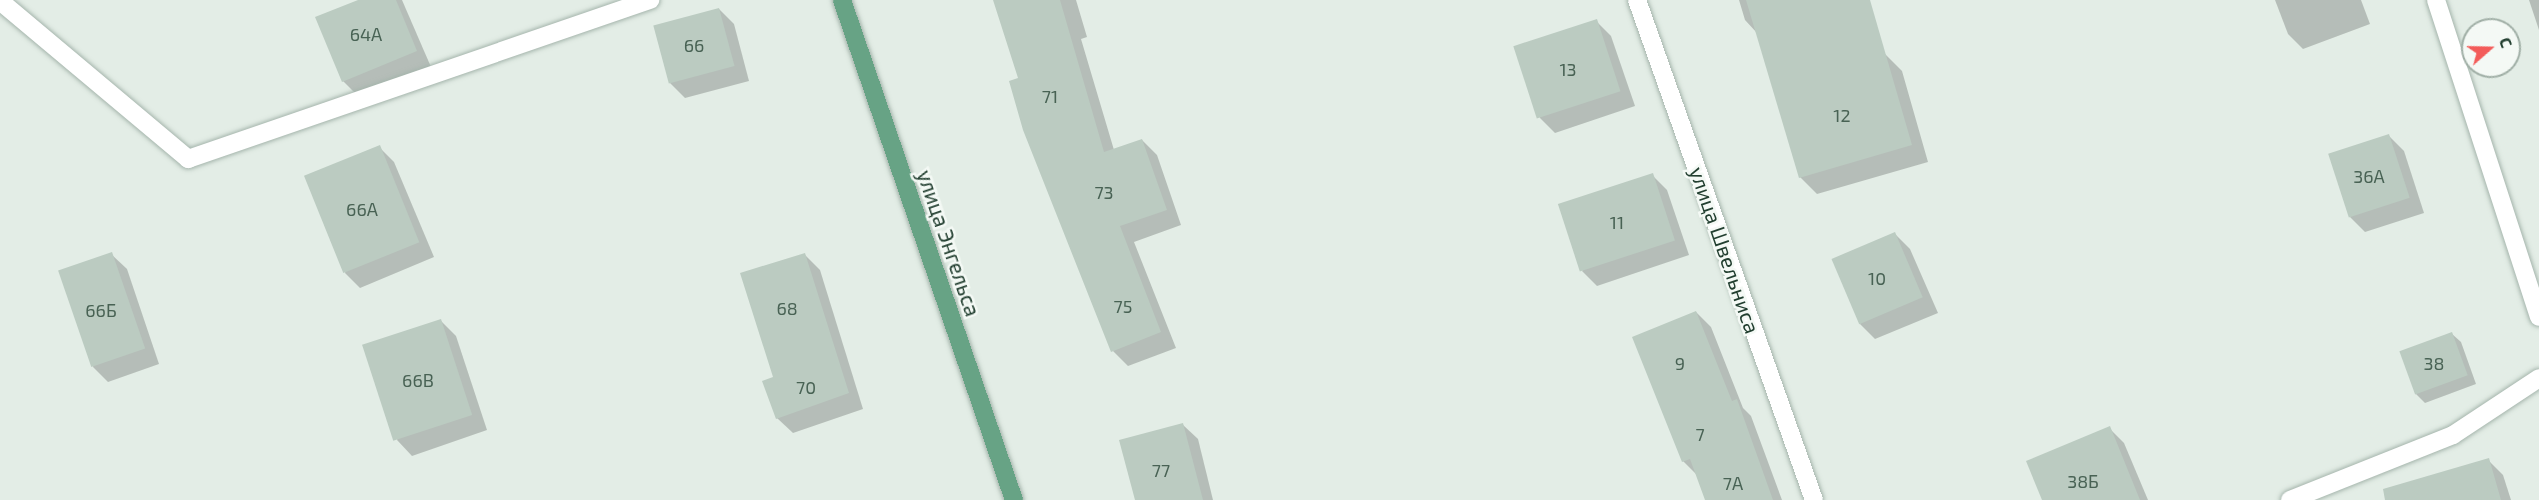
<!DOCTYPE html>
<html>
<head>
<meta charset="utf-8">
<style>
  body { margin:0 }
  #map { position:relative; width:2539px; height:500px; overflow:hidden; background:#e3ede6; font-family:"Exo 2",sans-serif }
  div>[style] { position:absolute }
  .shadow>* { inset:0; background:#0003 }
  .building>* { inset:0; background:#bbcbc1; transform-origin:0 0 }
  .roads { filter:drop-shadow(0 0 2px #a5b5ac) drop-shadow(0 0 2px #a5b5ac) }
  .lane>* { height:18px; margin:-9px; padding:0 9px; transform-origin:9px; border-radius:9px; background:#fff }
  .street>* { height:18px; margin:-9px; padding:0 9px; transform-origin:9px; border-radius:9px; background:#fff }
  .secondary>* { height:18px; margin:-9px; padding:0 9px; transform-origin:9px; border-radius:9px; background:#fff }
  .primary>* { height:18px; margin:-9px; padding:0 9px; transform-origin:9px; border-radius:9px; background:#67a385 }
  span { translate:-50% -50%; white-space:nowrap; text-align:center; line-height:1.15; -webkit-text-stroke:5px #f4f9f5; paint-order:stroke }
  .number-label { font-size:18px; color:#486254 }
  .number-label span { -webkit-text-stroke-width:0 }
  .street-label { font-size:21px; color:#223f30 }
  .north { position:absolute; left:2461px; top:18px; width:60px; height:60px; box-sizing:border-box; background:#f4f9f5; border:2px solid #a0afa6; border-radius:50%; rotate:70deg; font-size:16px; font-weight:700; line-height:24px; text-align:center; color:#223f30 }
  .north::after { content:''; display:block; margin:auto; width:21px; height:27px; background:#f35c5a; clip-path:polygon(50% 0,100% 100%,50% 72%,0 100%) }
</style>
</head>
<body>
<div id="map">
  <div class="shadow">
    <div style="clip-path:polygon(362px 0,402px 0,431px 67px,358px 96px,343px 81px)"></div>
    <div style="clip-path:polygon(995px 0,1076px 0,1087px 37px,1081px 39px,1114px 150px,1142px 140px,1157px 155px,1181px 225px,1134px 242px,1176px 348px,1128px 366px,1113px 351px,1024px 130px,1020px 79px)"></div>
    <div style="clip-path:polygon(1739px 0,1848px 0,1885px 54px,1902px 71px,1928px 162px,1817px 194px,1800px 177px,1757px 33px,1745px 20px)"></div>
    <div style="clip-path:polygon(2275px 0,2361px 0,2370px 24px,2303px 49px,2288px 34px)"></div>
    <div style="clip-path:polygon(2529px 0,2539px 0,2539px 30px)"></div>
    <div style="clip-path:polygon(719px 9px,734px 24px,749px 81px,685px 98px,670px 83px)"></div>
    <div style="clip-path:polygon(1596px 21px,1611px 36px,1635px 106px,1555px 133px,1540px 118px,1516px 48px)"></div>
    <div style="clip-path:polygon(2389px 136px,2404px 151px,2424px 213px,2365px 232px,2350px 217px)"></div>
    <div style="clip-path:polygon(379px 147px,394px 162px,434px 257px,360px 288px,345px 273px)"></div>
    <div style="clip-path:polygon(1652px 175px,1667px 190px,1689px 255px,1597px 286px,1582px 271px)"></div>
    <div style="clip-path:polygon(1895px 234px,1910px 249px,1938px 313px,1875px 339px,1860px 324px)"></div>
    <div style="clip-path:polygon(111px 254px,127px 269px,159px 364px,108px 382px,93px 367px)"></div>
    <div style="clip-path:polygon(805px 255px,820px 270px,863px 409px,793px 433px,777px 418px,774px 378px)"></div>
    <div style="clip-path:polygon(1696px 312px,1711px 327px,1743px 408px,1751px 416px,1782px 500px,1706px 500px,1697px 475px,1683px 461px)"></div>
    <div style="clip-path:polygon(441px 321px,456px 336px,487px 430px,412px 456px,397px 440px)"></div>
    <div style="clip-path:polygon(2452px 334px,2461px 342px,2476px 384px,2425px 403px,2416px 394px)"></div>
    <div style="clip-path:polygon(1182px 424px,1198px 439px,1213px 500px,1137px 500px)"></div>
    <div style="clip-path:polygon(2109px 428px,2124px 443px,2148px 500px,2044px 500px)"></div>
    <div style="clip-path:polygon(2488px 460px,2503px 475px,2511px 500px,2443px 500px)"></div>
  </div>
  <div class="building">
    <div style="clip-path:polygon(358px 0,396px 0,417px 51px,342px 82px,315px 17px)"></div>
    <div style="clip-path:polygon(993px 0,1060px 0,1104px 152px,1142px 139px,1167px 210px,1120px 226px,1161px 332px,1111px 352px,1023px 130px,1009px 81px,1018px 78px)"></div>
    <div style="clip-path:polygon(1746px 0,1870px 0,1912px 145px,1799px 178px)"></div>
    <div style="left:719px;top:8px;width:60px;height:68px;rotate:75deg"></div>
    <div style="left:1597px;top:19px;width:76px;height:88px;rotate:72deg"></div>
    <div style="left:2389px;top:134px;width:67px;height:64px;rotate:72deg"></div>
    <div style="left:380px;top:145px;width:105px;height:82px;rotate:68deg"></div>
    <div style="left:1653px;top:173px;width:71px;height:100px;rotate:72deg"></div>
    <div style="left:1895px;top:232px;width:71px;height:69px;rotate:67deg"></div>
    <div style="left:112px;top:252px;width:102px;height:57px;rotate:71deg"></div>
    <div style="clip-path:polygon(805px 253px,849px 393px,776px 419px,762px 381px,773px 377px,740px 273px)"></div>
    <div style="clip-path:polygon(1696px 311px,1732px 401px,1737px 399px,1773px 500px,1705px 500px,1690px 459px,1682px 462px,1632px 337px)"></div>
    <div style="left:441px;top:319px;width:101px;height:83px;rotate:72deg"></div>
    <div style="left:2452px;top:332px;width:46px;height:56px;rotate:70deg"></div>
    <div style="clip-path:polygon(1183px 423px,1203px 500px,1135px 500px,1119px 440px)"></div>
    <div style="clip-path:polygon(2110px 426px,2140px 500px,2042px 500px,2026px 461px)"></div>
    <div style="clip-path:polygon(2489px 458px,2501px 500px,2385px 500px,2383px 489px)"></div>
  </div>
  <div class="roads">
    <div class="lane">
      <div style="left:0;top:1px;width:246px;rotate:40deg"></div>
    </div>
    <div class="street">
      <div style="left:1637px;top:0;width:530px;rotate:70.51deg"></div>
      <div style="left:188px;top:159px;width:489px;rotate:-19deg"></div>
      <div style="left:2290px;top:500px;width:175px;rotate:-21.7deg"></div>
      <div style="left:2453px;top:435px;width:103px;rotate:-33.5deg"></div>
    </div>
    <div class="secondary">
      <div style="left:2436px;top:0;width:333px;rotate:72deg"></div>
    </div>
    <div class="primary">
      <div style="left:842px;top:0;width:529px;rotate:71.02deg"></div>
    </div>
  </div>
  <div class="number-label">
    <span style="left:366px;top:34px">64А</span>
    <span style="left:694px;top:45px">66</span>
    <span style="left:1568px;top:69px">13</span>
    <span style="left:1050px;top:96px">71</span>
    <span style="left:1842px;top:115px">12</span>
    <span style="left:2369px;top:176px">36А</span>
    <span style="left:1104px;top:192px">73</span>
    <span style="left:362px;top:209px">66А</span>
    <span style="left:1617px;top:222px">11</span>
    <span style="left:1877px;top:278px">10</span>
    <span style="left:1123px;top:306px">75</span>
    <span style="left:787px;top:308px">68</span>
    <span style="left:101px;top:310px">66Б</span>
    <span style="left:1680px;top:363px">9</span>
    <span style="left:2434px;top:363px">38</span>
    <span style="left:418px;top:380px">66В</span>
    <span style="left:806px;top:387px">70</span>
    <span style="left:1700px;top:434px">7</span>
    <span style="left:1161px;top:470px">77</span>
    <span style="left:2083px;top:481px">38Б</span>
    <span style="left:1733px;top:483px">7А</span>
  </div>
  <div class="street-label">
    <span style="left:949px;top:243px;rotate:71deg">улица Энгельса</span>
    <span style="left:1725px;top:250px;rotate:71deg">улица Швельниса</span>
  </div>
  <div class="north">С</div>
</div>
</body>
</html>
